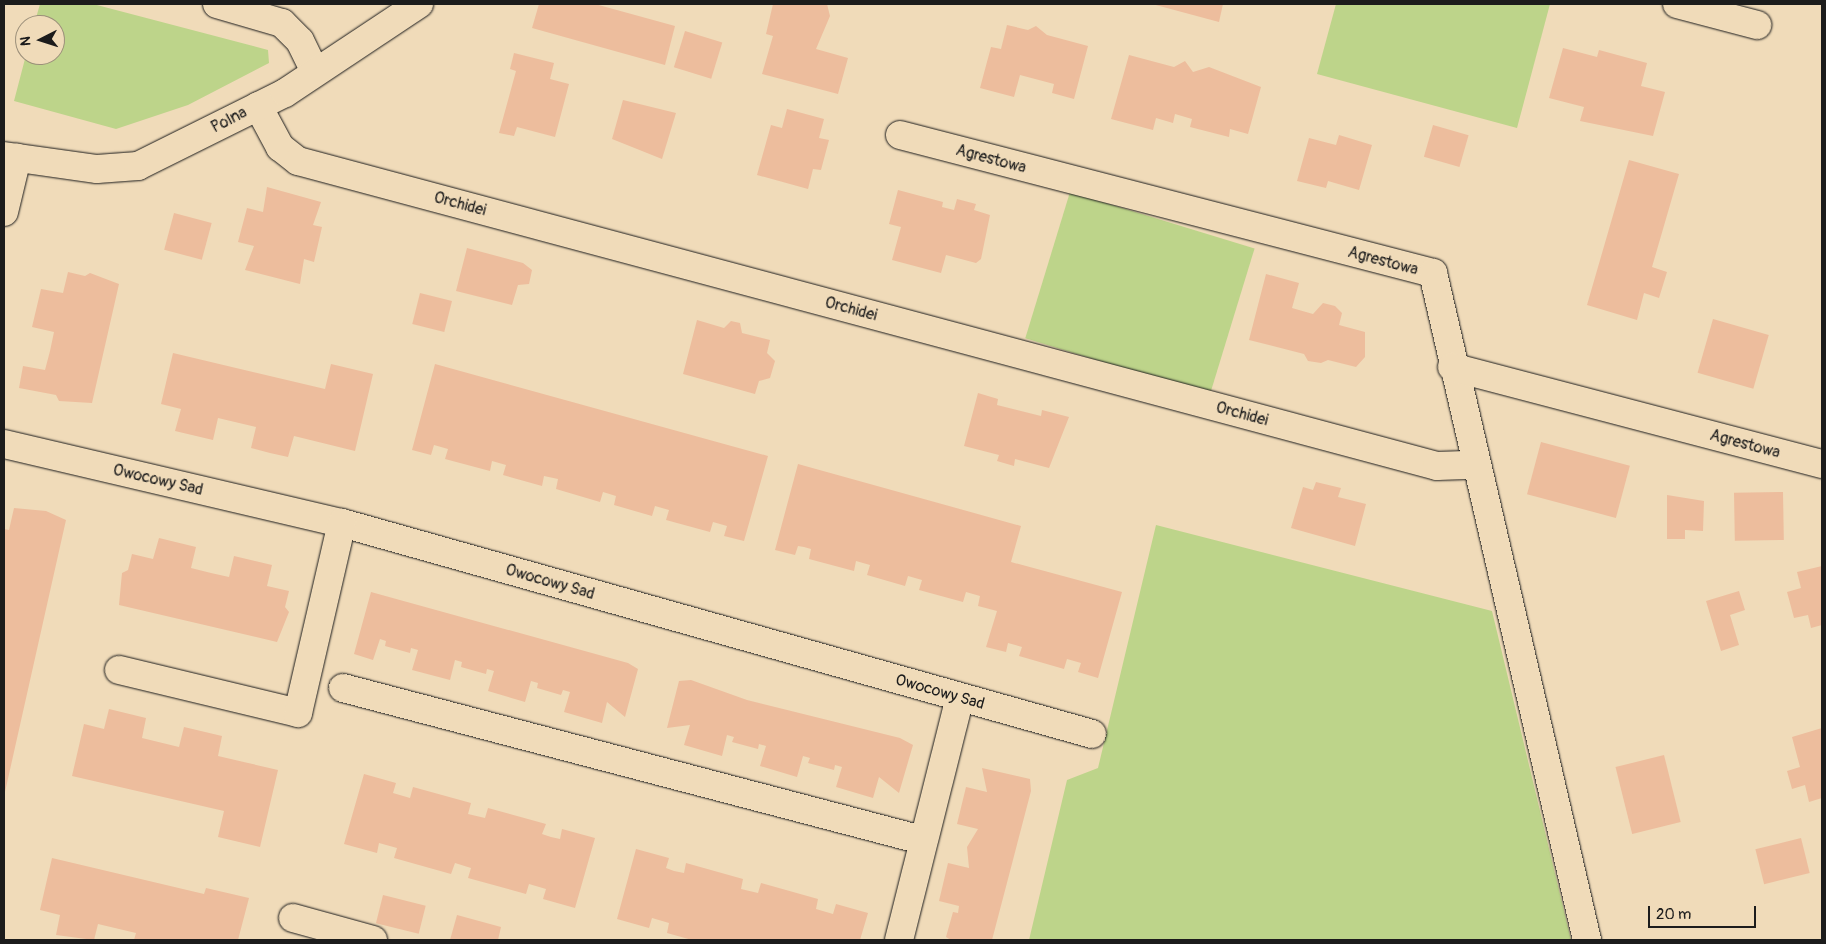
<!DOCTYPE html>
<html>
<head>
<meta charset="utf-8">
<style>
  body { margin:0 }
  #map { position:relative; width:1826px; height:944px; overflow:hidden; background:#f0dbb9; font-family:Pangolin,sans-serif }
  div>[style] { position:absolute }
  .green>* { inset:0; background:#bdd48a; transform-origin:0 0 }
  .building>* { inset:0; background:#edbd9d; transform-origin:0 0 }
  .roads { filter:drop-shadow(0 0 1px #1c1c1c) drop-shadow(0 0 1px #1c1c1c) }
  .street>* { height:28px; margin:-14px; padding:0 14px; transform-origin:14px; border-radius:14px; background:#f0dbb9 }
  span { translate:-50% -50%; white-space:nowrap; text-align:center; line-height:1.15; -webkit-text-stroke:4px #f0dbb9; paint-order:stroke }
  .street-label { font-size:16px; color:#1c1c1c }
  .frame { position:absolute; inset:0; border:5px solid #1c1c1c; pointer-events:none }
  .north { position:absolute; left:15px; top:15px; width:50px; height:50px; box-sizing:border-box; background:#f0dbb9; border:1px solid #9b8f7a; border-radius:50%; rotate:265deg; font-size:14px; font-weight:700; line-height:20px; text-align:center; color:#1c1c1c }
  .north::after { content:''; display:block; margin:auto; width:18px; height:22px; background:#1c1c1c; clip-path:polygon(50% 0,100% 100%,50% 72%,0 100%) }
  .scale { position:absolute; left:1648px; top:906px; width:108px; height:22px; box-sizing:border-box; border:2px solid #1c1c1c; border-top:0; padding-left:6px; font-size:15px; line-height:18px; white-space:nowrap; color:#1c1c1c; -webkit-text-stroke:4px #f0dbb9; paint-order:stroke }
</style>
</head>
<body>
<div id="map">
  <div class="green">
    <div style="clip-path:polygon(40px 4px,93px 4px,268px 50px,269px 63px,188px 105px,116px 129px,14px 101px,26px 55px,55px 55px,55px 25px,34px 25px)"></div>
    <div style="clip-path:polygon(1336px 4px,1550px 4px,1517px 128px,1317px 74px)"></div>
    <div style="left:1070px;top:192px;width:193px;height:153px;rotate:17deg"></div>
    <div style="clip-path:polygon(1156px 525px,1492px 611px,1571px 940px,1029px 940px,1067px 780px,1098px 768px)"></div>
  </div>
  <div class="building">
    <div style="clip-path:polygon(539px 4px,595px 4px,675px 26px,665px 65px,532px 28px)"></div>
    <div style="clip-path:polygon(773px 4px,827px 4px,830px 16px,816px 49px,848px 58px,838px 94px,762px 74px,773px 36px,766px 34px)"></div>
    <div style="clip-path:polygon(1152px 4px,1223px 4px,1219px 22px)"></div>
    <div style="clip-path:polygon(1007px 25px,1028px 30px,1036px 26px,1047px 35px,1088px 46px,1074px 99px,1052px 93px,1054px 84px,1020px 75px,1014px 97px,980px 88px,991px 47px,1001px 49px)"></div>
    <div style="left:685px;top:31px;width:39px;height:38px;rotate:17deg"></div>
    <div style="clip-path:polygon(1563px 48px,1597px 57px,1599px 50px,1647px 63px,1641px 86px,1665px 92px,1653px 136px,1580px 121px,1584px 107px,1549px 98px)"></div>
    <div style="clip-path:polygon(514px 53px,554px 63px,550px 79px,569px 84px,555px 137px,517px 127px,514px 136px,499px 133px,516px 71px,510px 69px)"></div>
    <div style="clip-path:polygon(1129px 55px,1174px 67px,1185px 61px,1193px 72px,1209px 67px,1261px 87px,1248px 134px,1230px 129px,1229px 137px,1190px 127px,1192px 119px,1175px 114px,1173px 123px,1156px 118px,1153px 130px,1111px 119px)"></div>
    <div style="clip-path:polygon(623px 100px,676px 113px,662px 159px,612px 139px)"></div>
    <div style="clip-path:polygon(787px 109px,824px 119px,819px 138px,829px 140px,821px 170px,813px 169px,808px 189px,757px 175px,771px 125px,782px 128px)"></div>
    <div style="left:1433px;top:125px;width:37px;height:33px;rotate:16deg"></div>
    <div style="clip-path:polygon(1339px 135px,1372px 145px,1359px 190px,1328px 181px,1326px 188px,1297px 181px,1309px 138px,1336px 145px)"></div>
    <div style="clip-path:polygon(1629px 160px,1679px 174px,1652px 267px,1667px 272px,1659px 298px,1644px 293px,1637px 320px,1587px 305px)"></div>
    <div style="clip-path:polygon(267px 187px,321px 202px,313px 225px,322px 227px,314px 262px,304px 259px,300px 284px,245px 270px,254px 246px,238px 242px,247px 208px,263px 212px)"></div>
    <div style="clip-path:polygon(898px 190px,943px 202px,942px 207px,954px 210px,957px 199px,976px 204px,974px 210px,990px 215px,981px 259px,976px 263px,946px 255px,941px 273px,892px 260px,901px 227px,889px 224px)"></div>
    <div style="left:174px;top:213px;width:39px;height:38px;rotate:15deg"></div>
    <div style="clip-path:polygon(467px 248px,523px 263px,532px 270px,529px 284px,518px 285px,512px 305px,456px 291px)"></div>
    <div style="clip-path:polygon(68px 272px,85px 276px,90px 273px,119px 284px,92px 403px,59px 401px,56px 395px,19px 388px,23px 366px,45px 370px,50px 351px,54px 332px,32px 327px,41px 289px,63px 293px)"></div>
    <div style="clip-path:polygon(1266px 274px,1299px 283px,1292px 308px,1313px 314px,1323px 303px,1335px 306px,1342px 313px,1339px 325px,1365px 332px,1365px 357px,1356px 367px,1328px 360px,1321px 363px,1308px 361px,1304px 354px,1249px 340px)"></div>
    <div style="left:420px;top:293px;width:33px;height:32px;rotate:14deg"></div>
    <div style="left:1713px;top:319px;width:58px;height:56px;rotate:16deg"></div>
    <div style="clip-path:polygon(697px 320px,724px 328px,731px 321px,740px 323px,742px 333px,770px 340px,767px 353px,775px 361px,770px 378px,759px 381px,755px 394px,683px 374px)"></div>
    <div style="clip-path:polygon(173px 353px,325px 389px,331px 364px,373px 374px,355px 451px,294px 436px,288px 457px,270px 453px,251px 448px,256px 427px,218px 418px,213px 440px,175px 431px,181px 409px,161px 404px)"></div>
    <div style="clip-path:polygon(435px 364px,768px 456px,744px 541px,724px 536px,727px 526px,713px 522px,710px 532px,666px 520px,669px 510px,655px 506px,652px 516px,614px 505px,616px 496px,603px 492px,600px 502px,556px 489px,558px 479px,544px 476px,542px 486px,503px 475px,506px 465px,492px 461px,490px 471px,445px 459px,448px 449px,434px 445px,431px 455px,412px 450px)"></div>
    <div style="clip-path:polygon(978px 393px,998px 399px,997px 405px,1041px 416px,1042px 410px,1069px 417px,1049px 468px,1015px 459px,1014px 466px,997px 461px,999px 455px,964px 446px)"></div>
    <div style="left:1541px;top:442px;width:92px;height:54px;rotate:15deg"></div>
    <div style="clip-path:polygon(798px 464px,1021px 526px,1011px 562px,1122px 592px,1098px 678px,1078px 672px,1081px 663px,1067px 659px,1064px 669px,1019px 656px,1022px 647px,1008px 643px,1006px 652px,986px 647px,997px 611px,978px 606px,980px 596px,966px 592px,963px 602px,919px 590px,922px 580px,908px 576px,905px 586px,867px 575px,870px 565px,856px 561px,854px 571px,809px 559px,811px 549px,804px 547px,798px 546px,795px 555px,775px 550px)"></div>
    <div style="clip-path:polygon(1316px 482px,1341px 488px,1338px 497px,1366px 504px,1355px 546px,1291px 528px,1303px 487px,1313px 490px)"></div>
    <div style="left:1783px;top:492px;width:48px;height:49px;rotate:89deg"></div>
    <div style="clip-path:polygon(1667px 495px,1704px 501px,1703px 531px,1685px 530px,1685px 539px,1667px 539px)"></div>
    <div style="clip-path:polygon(14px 508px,46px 511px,66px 520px,5px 792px,4px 529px,9px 530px)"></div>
    <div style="clip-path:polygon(159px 538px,196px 547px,191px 568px,211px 573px,229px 577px,234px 556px,272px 565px,267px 586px,289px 591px,285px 607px,289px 612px,277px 642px,119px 605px,122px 573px,128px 570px,132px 554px,153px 559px)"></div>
    <div style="clip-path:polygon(1822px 566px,1822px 625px,1811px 628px,1808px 615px,1794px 618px,1787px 592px,1801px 588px,1797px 572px)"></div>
    <div style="clip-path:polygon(1739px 591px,1745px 610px,1730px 615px,1739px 645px,1721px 651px,1706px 601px)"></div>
    <div style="clip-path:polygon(371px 592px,628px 663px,638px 669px,625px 717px,607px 702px,602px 723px,564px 712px,570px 692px,563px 690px,561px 695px,537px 688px,538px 683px,531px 681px,525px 702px,488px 691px,494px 671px,487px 669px,486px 674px,461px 667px,462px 662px,455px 660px,450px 680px,412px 670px,418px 650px,411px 648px,410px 653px,385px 646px,386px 641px,380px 639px,373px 660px,354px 654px)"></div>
    <div style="clip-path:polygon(691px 680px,747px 700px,900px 738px,913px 745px,899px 793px,879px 777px,873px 798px,836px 787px,842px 767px,835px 765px,834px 770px,808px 763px,810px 758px,803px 756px,797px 777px,760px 766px,766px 746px,759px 744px,758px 749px,732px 742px,734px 737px,727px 735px,722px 756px,684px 745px,690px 725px,667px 728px,679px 681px)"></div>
    <div style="clip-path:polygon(109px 709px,146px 718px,142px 738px,179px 747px,184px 727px,222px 736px,218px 756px,278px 770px,260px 847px,218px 837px,224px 811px,72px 776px,84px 724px,104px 729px)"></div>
    <div style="clip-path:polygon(1822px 728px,1822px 798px,1809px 802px,1805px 785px,1792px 789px,1787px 771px,1800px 767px,1792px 737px)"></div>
    <div style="left:1664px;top:755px;width:69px;height:50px;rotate:76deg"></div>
    <div style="clip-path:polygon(982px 768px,1030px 779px,1031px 791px,992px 940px,951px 940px,946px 937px,953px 912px,958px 913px,959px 906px,939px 901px,948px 863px,969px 868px,967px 847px,978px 829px,957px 824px,966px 787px,987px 792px)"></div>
    <div style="clip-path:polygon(364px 774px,396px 783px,393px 793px,410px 798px,413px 787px,471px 803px,468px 814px,485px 818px,488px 808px,546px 824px,542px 834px,551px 837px,560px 839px,562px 829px,595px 838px,575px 908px,543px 899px,546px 889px,529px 884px,526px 894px,468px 878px,471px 868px,455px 863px,451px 874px,394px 858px,397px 848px,379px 843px,377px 853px,344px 844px)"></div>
    <div style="left:1801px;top:838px;width:36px;height:47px;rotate:76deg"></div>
    <div style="clip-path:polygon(636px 849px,669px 858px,666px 868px,674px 871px,684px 873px,686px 863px,743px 879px,741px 889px,758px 893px,761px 883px,818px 899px,816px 909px,833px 914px,836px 904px,868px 913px,860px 940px,692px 940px,667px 933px,669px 923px,652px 918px,649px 928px,617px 919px)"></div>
    <div style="clip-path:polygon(52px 858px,204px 894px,206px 888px,249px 898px,238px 940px,134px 940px,136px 933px,98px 924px,94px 940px,56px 935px,60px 915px,40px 910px)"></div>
    <div style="left:383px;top:895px;width:44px;height:29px;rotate:14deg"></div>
    <div style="clip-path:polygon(457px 915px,501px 927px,498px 940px,450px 940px)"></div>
  </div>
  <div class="roads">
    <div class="street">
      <div style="left:217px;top:4px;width:68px;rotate:16.3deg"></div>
      <div style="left:282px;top:23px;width:25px;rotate:45deg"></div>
      <div style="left:300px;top:41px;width:34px;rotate:64deg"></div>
      <div style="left:1677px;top:4px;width:83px;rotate:14.7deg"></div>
      <div style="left:258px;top:106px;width:47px;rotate:61.8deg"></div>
      <div style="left:280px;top:147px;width:23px;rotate:38deg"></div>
      <div style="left:298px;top:161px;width:1179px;rotate:14.99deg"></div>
      <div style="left:1437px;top:466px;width:36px;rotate:-2deg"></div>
      <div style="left:900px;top:135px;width:551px;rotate:14.52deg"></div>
      <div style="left:1433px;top:273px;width:685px;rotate:77deg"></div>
      <div style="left:4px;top:156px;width:94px;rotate:8deg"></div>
      <div style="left:97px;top:169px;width:41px;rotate:-4.2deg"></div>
      <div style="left:138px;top:166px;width:164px;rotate:-26.4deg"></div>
      <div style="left:285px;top:93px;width:161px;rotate:-33.6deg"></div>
      <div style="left:4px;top:212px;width:56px;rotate:-76.5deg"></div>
      <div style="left:1452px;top:367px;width:383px;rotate:14.7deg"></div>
      <div style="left:4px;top:444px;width:347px;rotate:13.2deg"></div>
      <div style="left:342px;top:523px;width:779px;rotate:15.71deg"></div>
      <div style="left:119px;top:670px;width:184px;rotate:13.5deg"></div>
      <div style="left:298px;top:713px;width:195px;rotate:-77deg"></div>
      <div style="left:343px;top:688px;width:599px;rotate:14.71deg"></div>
      <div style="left:293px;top:918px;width:83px;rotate:15.4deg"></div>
      <div style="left:899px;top:940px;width:250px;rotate:-75.9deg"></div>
    </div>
  </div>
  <div class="street-label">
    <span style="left:229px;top:120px;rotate:-27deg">Polna</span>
    <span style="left:991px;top:159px;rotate:15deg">Agrestowa</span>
    <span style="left:460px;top:204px;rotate:15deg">Orchidei</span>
    <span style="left:1383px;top:261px;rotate:15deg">Agrestowa</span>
    <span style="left:851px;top:309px;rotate:15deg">Orchidei</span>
    <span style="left:1242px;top:414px;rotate:15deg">Orchidei</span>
    <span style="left:1745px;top:444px;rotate:15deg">Agrestowa</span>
    <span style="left:158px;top:480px;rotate:13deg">Owocowy Sad</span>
    <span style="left:550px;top:582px;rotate:16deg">Owocowy Sad</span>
    <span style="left:940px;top:692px;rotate:16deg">Owocowy Sad</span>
  </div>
  <div class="frame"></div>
  <div class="north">N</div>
  <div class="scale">20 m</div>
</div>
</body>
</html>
